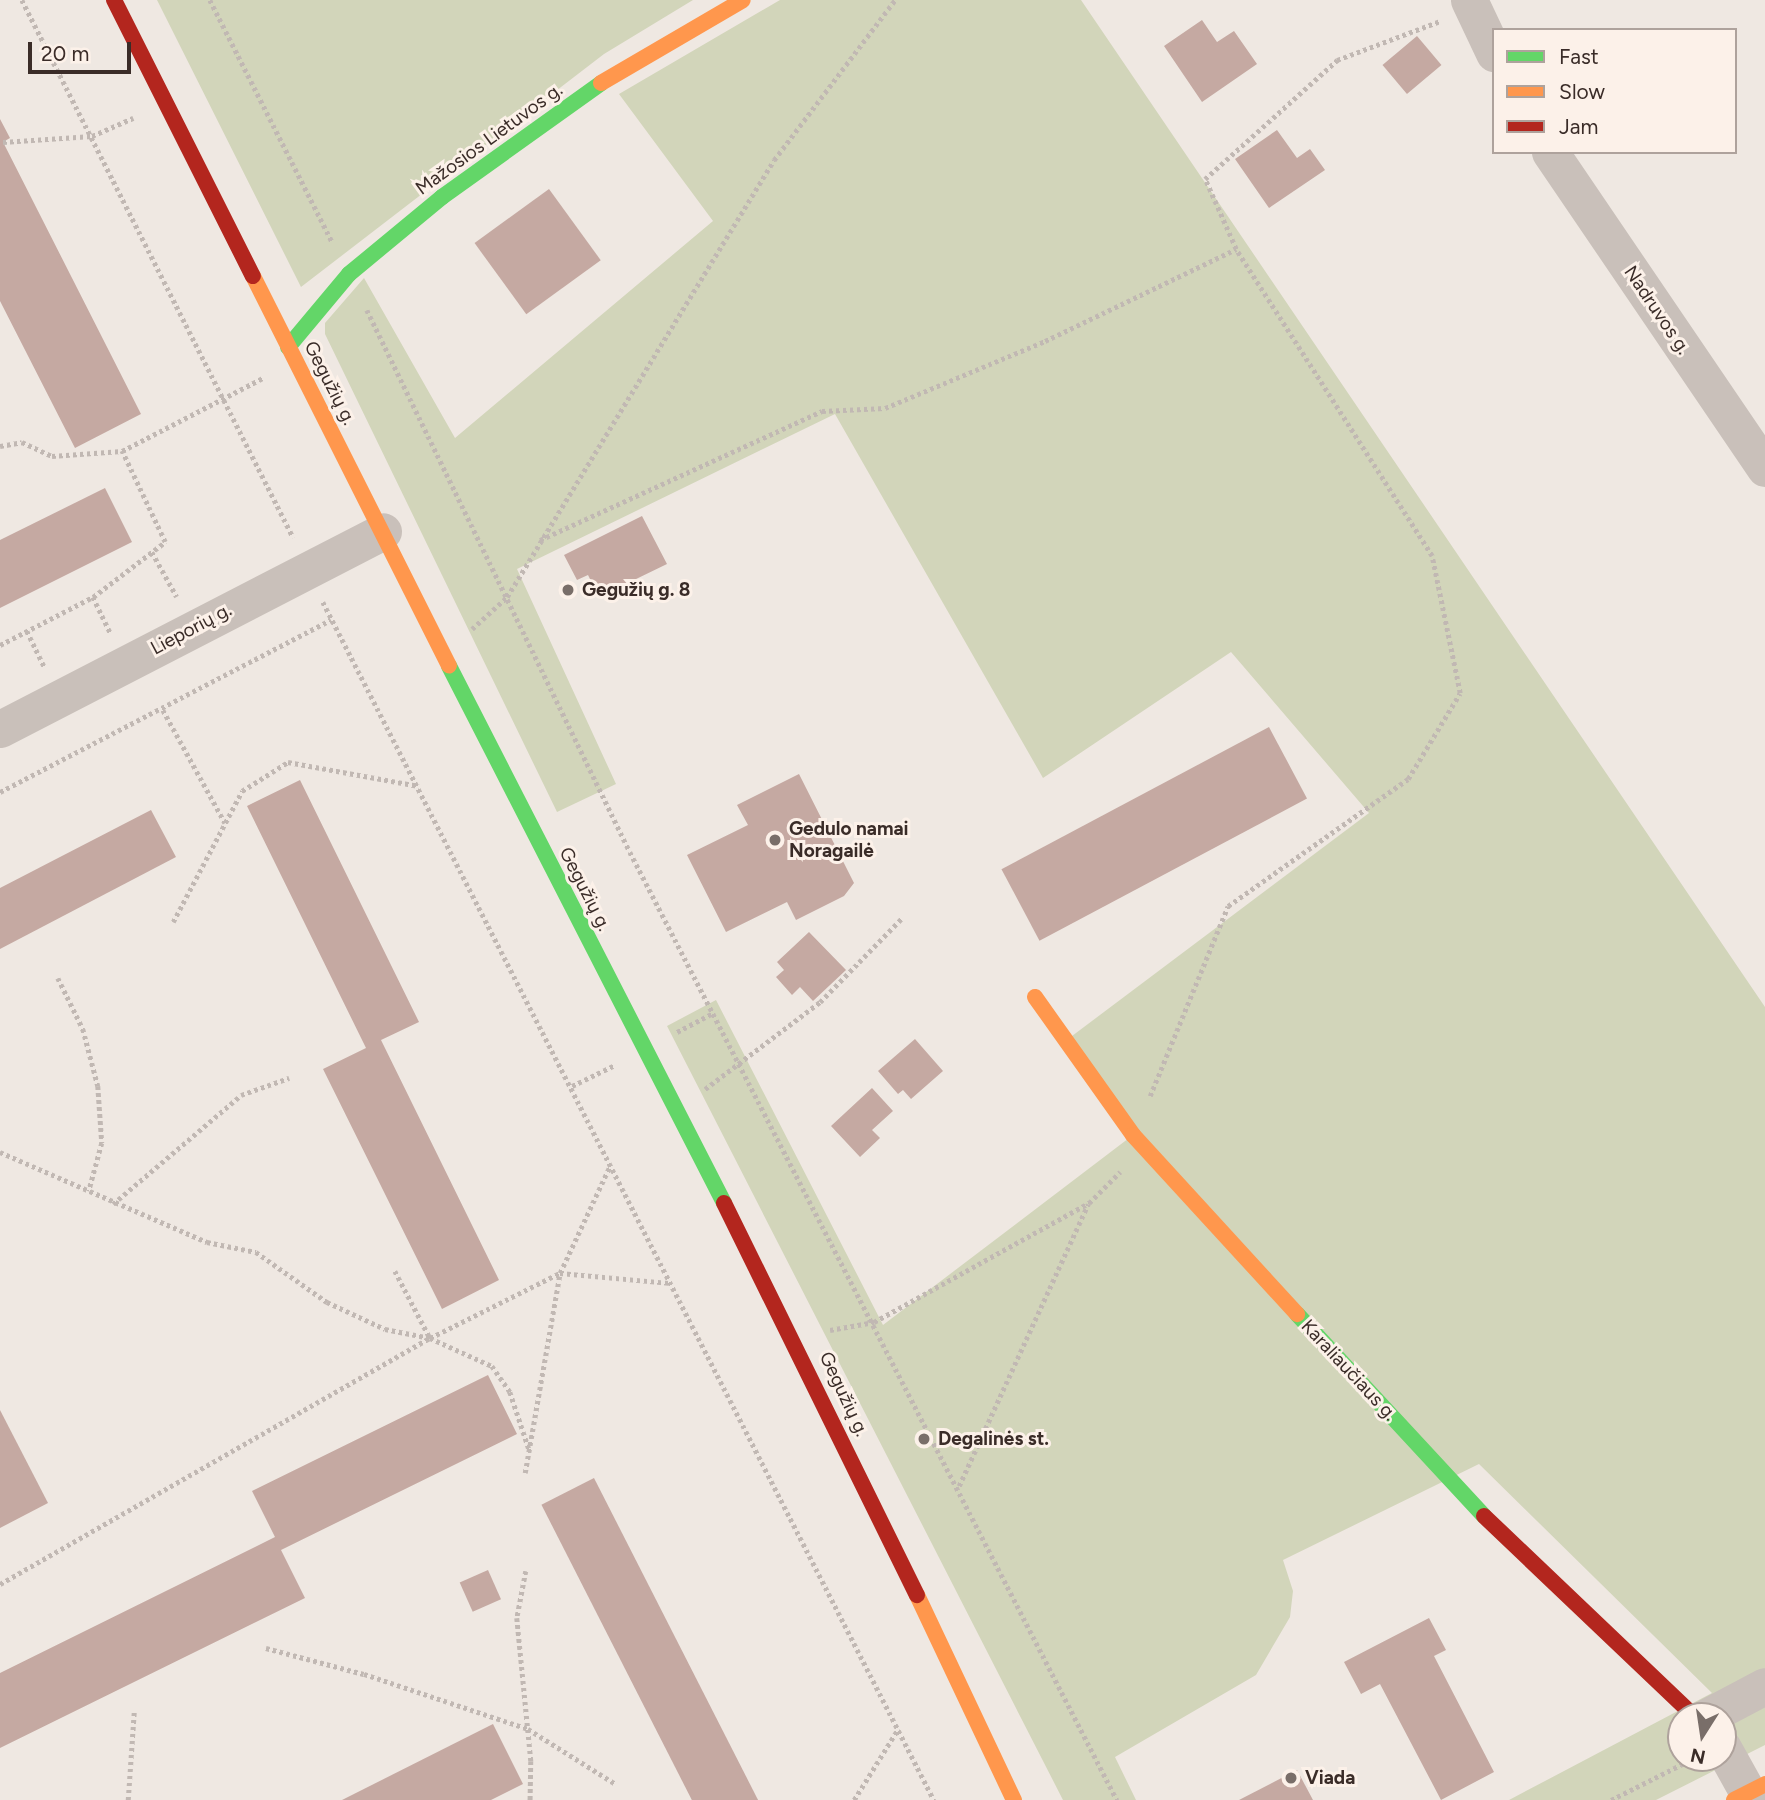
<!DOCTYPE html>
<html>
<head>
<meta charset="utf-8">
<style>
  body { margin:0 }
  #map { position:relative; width:1765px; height:1800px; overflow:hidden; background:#efe8e2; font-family:Figtree,sans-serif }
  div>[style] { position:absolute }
  .green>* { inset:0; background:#d2d5ba }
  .building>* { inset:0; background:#c5a9a2; transform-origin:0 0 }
  .path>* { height:4.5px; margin-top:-2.25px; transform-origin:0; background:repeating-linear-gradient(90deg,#c1b8b3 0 3.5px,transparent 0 7px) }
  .street>* { height:37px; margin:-18.5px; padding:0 18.5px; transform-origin:18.5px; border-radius:18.5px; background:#c9c0ba }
  .fast>* { height:16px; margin:-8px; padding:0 8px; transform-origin:8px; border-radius:8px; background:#63d668 }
  .slow>* { height:16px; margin:-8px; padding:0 8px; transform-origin:8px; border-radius:8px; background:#ff974d }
  .jam>* { height:16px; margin:-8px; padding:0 8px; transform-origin:8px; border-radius:8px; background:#b3261e }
  .dots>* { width:19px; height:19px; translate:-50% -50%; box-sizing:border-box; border:4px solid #fcf1e9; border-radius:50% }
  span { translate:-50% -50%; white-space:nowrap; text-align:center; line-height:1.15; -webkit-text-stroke:6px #fcf1e9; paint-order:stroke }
  .street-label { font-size:19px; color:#3a2c28 }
  .poi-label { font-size:19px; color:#3a2c28; font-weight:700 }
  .left { translate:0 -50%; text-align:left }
  .legend { position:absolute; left:1492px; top:28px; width:245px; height:126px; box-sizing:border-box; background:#fcf1e9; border:2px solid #aea29c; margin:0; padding:9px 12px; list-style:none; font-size:21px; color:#3a2c28 }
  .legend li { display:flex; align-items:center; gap:14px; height:35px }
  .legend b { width:35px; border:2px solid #aea29c }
  .north { position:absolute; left:1667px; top:1702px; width:70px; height:70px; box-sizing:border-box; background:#fcf1e9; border:2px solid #aea29c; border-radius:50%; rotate:192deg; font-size:19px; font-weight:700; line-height:28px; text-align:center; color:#3a2c28 }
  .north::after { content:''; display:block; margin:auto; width:24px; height:32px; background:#796e69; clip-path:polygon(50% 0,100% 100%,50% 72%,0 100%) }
  .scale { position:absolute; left:28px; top:42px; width:103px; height:32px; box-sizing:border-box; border:4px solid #3a2c28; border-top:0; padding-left:9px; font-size:21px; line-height:24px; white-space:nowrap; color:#3a2c28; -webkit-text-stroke:5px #fcf1e9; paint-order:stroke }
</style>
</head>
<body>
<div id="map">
  <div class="green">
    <div style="clip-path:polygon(157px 0,693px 0,604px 54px,301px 287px)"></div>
    <div style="clip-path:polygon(evenodd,780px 0,1081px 0,1765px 1007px,1765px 1745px,1656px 1800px,1509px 1800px,1712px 1693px,1479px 1464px,1283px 1560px,1293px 1591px,1290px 1617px,1256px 1675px,1115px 1757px,1136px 1800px,1063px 1800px,667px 1026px,716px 1000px,883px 1325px,1133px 1135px,1064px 1042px,1369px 813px,1231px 652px,1043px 778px,835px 414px,517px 569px,616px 784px,557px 812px,325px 334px,325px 323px,364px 278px,455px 438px,713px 221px,619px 94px,780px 0,1681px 1716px,1723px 1716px,1723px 1758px,1681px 1758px,1681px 1716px)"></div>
  </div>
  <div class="building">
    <div style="clip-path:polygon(1202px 20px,1217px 42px,1234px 31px,1257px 64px,1202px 102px,1164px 46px)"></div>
    <div style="left:1417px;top:36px;width:38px;height:45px;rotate:50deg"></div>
    <div style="clip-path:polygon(0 119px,10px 138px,3px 142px,141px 414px,75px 448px,0 301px)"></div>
    <div style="clip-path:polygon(1277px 130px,1297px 158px,1310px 149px,1325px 170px,1269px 208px,1235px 159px)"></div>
    <div style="left:549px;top:189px;width:88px;height:92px;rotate:54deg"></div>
    <div style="clip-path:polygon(105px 488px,132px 542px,0 608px,0 540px)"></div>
    <div style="clip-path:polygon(642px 516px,667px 564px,599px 597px,588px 575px,577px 580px,564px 555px)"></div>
    <div style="left:1269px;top:727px;width:81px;height:303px;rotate:62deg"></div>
    <div style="clip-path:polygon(799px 774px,854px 883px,844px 896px,796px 920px,787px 902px,726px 932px,687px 855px,748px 825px,737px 805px)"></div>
    <div style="clip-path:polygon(300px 780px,419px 1022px,381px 1040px,499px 1280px,442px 1309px,323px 1069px,366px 1048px,247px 806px)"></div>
    <div style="clip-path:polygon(151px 810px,176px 857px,0 949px,0 888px)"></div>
    <div style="clip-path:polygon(809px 932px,846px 970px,813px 1001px,800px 987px,792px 995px,776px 977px,784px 970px,777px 962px)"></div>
    <div style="clip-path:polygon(915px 1039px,943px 1071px,911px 1099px,903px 1090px,898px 1094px,878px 1071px)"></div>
    <div style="clip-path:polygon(872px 1088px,893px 1111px,872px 1130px,880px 1138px,860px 1157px,831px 1126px)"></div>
    <div style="clip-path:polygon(488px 1375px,517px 1434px,281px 1550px,305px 1598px,0 1748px,0 1673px,275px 1537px,252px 1491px)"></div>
    <div style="clip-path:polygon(0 1410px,48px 1503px,0 1528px)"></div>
    <div style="left:594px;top:1478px;width:362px;height:59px;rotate:63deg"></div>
    <div style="left:488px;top:1570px;width:32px;height:31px;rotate:66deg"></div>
    <div style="clip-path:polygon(1429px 1618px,1446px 1650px,1434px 1656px,1494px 1772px,1441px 1800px,1380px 1684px,1361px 1694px,1344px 1662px)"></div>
    <div style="clip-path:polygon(493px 1724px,523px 1784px,491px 1800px,342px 1800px)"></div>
    <div style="clip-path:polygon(1297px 1770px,1313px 1800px,1239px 1800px)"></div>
  </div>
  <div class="path">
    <div style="left:22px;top:0;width:602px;rotate:63.22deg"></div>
    <div style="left:210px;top:0;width:272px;rotate:63.2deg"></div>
    <div style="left:3px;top:142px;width:89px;rotate:-3.9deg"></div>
    <div style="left:92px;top:136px;width:45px;rotate:-23.7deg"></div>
    <div style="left:367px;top:310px;width:602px;rotate:64.12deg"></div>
    <div style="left:630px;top:852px;width:1066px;rotate:62.81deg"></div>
    <div style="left:0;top:446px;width:22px;rotate:-10deg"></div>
    <div style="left:22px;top:442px;width:33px;rotate:25deg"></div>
    <div style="left:52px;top:456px;width:70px;rotate:-4.1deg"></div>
    <div style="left:122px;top:451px;width:159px;rotate:-27.4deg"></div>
    <div style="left:540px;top:540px;width:310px;rotate:-24.6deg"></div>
    <div style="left:822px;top:411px;width:63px;rotate:-2.7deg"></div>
    <div style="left:885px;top:408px;width:173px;rotate:-22.7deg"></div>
    <div style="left:1045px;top:341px;width:212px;rotate:-25.7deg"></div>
    <div style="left:152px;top:552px;width:51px;rotate:60.9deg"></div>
    <div style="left:93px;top:597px;width:41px;rotate:64.1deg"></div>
    <div style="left:323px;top:602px;width:1345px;rotate:62.98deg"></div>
    <div style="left:472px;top:629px;width:47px;rotate:-42.4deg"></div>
    <div style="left:507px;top:597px;width:512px;rotate:-58.58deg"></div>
    <div style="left:774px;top:160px;width:201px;rotate:-52.9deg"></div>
    <div style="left:27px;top:631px;width:41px;rotate:64.1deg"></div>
    <div style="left:0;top:645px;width:105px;rotate:-27.3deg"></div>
    <div style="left:93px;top:597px;width:91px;rotate:-37.4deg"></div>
    <div style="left:165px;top:542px;width:101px;rotate:-115.3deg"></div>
    <div style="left:163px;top:710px;width:129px;rotate:61.2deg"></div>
    <div style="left:0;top:792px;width:373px;rotate:-27.5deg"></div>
    <div style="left:173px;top:922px;width:148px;rotate:-62.2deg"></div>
    <div style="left:242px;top:791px;width:54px;rotate:-32.2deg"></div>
    <div style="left:288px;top:762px;width:133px;rotate:10.4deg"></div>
    <div style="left:58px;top:978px;width:57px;rotate:63.9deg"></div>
    <div style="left:83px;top:1029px;width:59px;rotate:75.3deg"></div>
    <div style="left:98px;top:1086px;width:57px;rotate:86deg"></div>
    <div style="left:102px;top:1143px;width:50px;rotate:105.2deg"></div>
    <div style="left:677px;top:1032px;width:41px;rotate:-27.8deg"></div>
    <div style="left:572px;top:1086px;width:46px;rotate:-26deg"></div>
    <div style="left:705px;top:1089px;width:144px;rotate:-37.1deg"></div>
    <div style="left:820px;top:1002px;width:117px;rotate:-45.7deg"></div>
    <div style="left:1150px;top:1096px;width:205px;rotate:-67.7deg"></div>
    <div style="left:1228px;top:906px;width:220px;rotate:-35.2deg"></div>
    <div style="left:1408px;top:779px;width:100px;rotate:-58.8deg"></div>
    <div style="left:1460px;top:693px;width:140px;rotate:-101.6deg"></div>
    <div style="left:1432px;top:556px;width:364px;rotate:-122.6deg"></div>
    <div style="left:1236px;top:249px;width:77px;rotate:-113.9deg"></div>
    <div style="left:1205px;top:179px;width:178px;rotate:-42deg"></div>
    <div style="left:1337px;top:60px;width:110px;rotate:-20.7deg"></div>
    <div style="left:0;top:1152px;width:226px;rotate:23.5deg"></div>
    <div style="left:207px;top:1242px;width:50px;rotate:11.5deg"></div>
    <div style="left:256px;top:1252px;width:87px;rotate:35.2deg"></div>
    <div style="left:327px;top:1302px;width:64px;rotate:25deg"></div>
    <div style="left:385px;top:1329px;width:46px;rotate:11.3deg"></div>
    <div style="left:430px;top:1338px;width:68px;rotate:24.3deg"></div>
    <div style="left:492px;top:1366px;width:32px;rotate:55deg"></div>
    <div style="left:510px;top:1392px;width:60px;rotate:71.6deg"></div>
    <div style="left:113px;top:1204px;width:168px;rotate:-40.4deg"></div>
    <div style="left:241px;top:1095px;width:51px;rotate:-19.5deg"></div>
    <div style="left:395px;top:1271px;width:76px;rotate:62.4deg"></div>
    <div style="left:830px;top:1330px;width:45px;rotate:-10.3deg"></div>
    <div style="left:874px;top:1322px;width:246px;rotate:-29deg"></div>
    <div style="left:1089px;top:1203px;width:44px;rotate:-45deg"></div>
    <div style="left:525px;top:1473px;width:203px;rotate:-80.1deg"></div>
    <div style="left:560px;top:1273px;width:109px;rotate:5.2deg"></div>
    <div style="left:959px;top:1486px;width:310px;rotate:-65.4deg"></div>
    <div style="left:526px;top:1571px;width:48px;rotate:100.8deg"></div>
    <div style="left:517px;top:1618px;width:144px;rotate:84.4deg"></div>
    <div style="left:531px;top:1761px;width:39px;rotate:91deg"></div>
    <div style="left:0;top:1584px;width:495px;rotate:-29.8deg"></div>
    <div style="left:430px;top:1338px;width:145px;rotate:-26.6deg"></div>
    <div style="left:560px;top:1273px;width:116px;rotate:-65deg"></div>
    <div style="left:266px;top:1648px;width:101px;rotate:14.9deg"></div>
    <div style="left:364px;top:1674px;width:173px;rotate:18.5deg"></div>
    <div style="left:528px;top:1729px;width:102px;rotate:32.1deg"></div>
    <div style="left:128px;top:1800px;width:88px;rotate:-86.1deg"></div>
    <div style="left:854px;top:1800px;width:84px;rotate:-58.2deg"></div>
    <div style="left:1611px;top:1800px;width:91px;rotate:-26.8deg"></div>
  </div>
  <div class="street">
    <div style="left:1469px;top:0;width:59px;rotate:64.7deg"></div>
    <div style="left:1550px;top:152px;width:382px;rotate:55.8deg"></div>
    <div style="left:0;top:729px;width:431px;rotate:-27.3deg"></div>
    <div style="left:1708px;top:1716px;width:64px;rotate:-27.8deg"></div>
    <div style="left:1723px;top:1748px;width:51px;rotate:60.9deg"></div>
  </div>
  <div class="fast">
    <div style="left:288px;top:347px;width:95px;rotate:-50.1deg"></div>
    <div style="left:349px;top:274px;width:121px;rotate:-39.6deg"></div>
    <div style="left:442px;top:197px;width:196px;rotate:-35.6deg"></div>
    <div style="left:449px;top:666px;width:603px;rotate:62.88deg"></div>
    <div style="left:1297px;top:1314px;width:275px;rotate:47.2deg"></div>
  </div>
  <div class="slow">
    <div style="left:601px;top:83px;width:164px;rotate:-30.3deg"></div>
    <div style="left:253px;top:276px;width:436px;rotate:63.3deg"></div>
    <div style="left:1035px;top:997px;width:169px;rotate:54.6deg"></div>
    <div style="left:1133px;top:1135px;width:243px;rotate:47.5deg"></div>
    <div style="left:917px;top:1595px;width:227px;rotate:64.7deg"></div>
    <div style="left:1734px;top:1800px;width:35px;rotate:-27deg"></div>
  </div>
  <div class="jam">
    <div style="left:114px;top:0;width:309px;rotate:63.3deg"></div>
    <div style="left:724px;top:1203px;width:437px;rotate:63.8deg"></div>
    <div style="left:1484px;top:1516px;width:290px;rotate:43.6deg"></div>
  </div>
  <div class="dots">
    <div style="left:568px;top:590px;background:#796e69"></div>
    <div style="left:775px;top:840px;background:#796e69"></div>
    <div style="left:924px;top:1439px;background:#796e69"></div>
    <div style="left:1291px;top:1778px;background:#796e69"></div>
  </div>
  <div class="street-label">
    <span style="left:489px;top:139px;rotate:-36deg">Mažosios Lietuvos g.</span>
    <span style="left:1657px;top:310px;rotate:56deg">Nadruvos g.</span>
    <span style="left:330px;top:383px;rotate:63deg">Gegužių g.</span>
    <span style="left:191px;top:629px;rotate:-28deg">Lieporių g.</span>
    <span style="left:585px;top:889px;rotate:63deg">Gegužių g.</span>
    <span style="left:1349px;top:1370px;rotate:47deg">Karaliaučiaus g.</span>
    <span style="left:844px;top:1394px;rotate:65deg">Gegužių g.</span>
  </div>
  <div class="poi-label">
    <span class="left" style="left:582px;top:590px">Gegužių g. 8</span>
    <span class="left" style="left:789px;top:840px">Gedulo namai<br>Noragailė</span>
    <span class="left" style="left:938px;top:1439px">Degalinės st.</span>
    <span class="left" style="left:1305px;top:1778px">Viada</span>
  </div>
  <ul class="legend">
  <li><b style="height:9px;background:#63d668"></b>Fast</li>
  <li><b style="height:9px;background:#ff974d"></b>Slow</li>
  <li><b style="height:9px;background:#b3261e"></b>Jam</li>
  </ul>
  <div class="north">N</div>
  <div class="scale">20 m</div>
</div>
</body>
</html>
